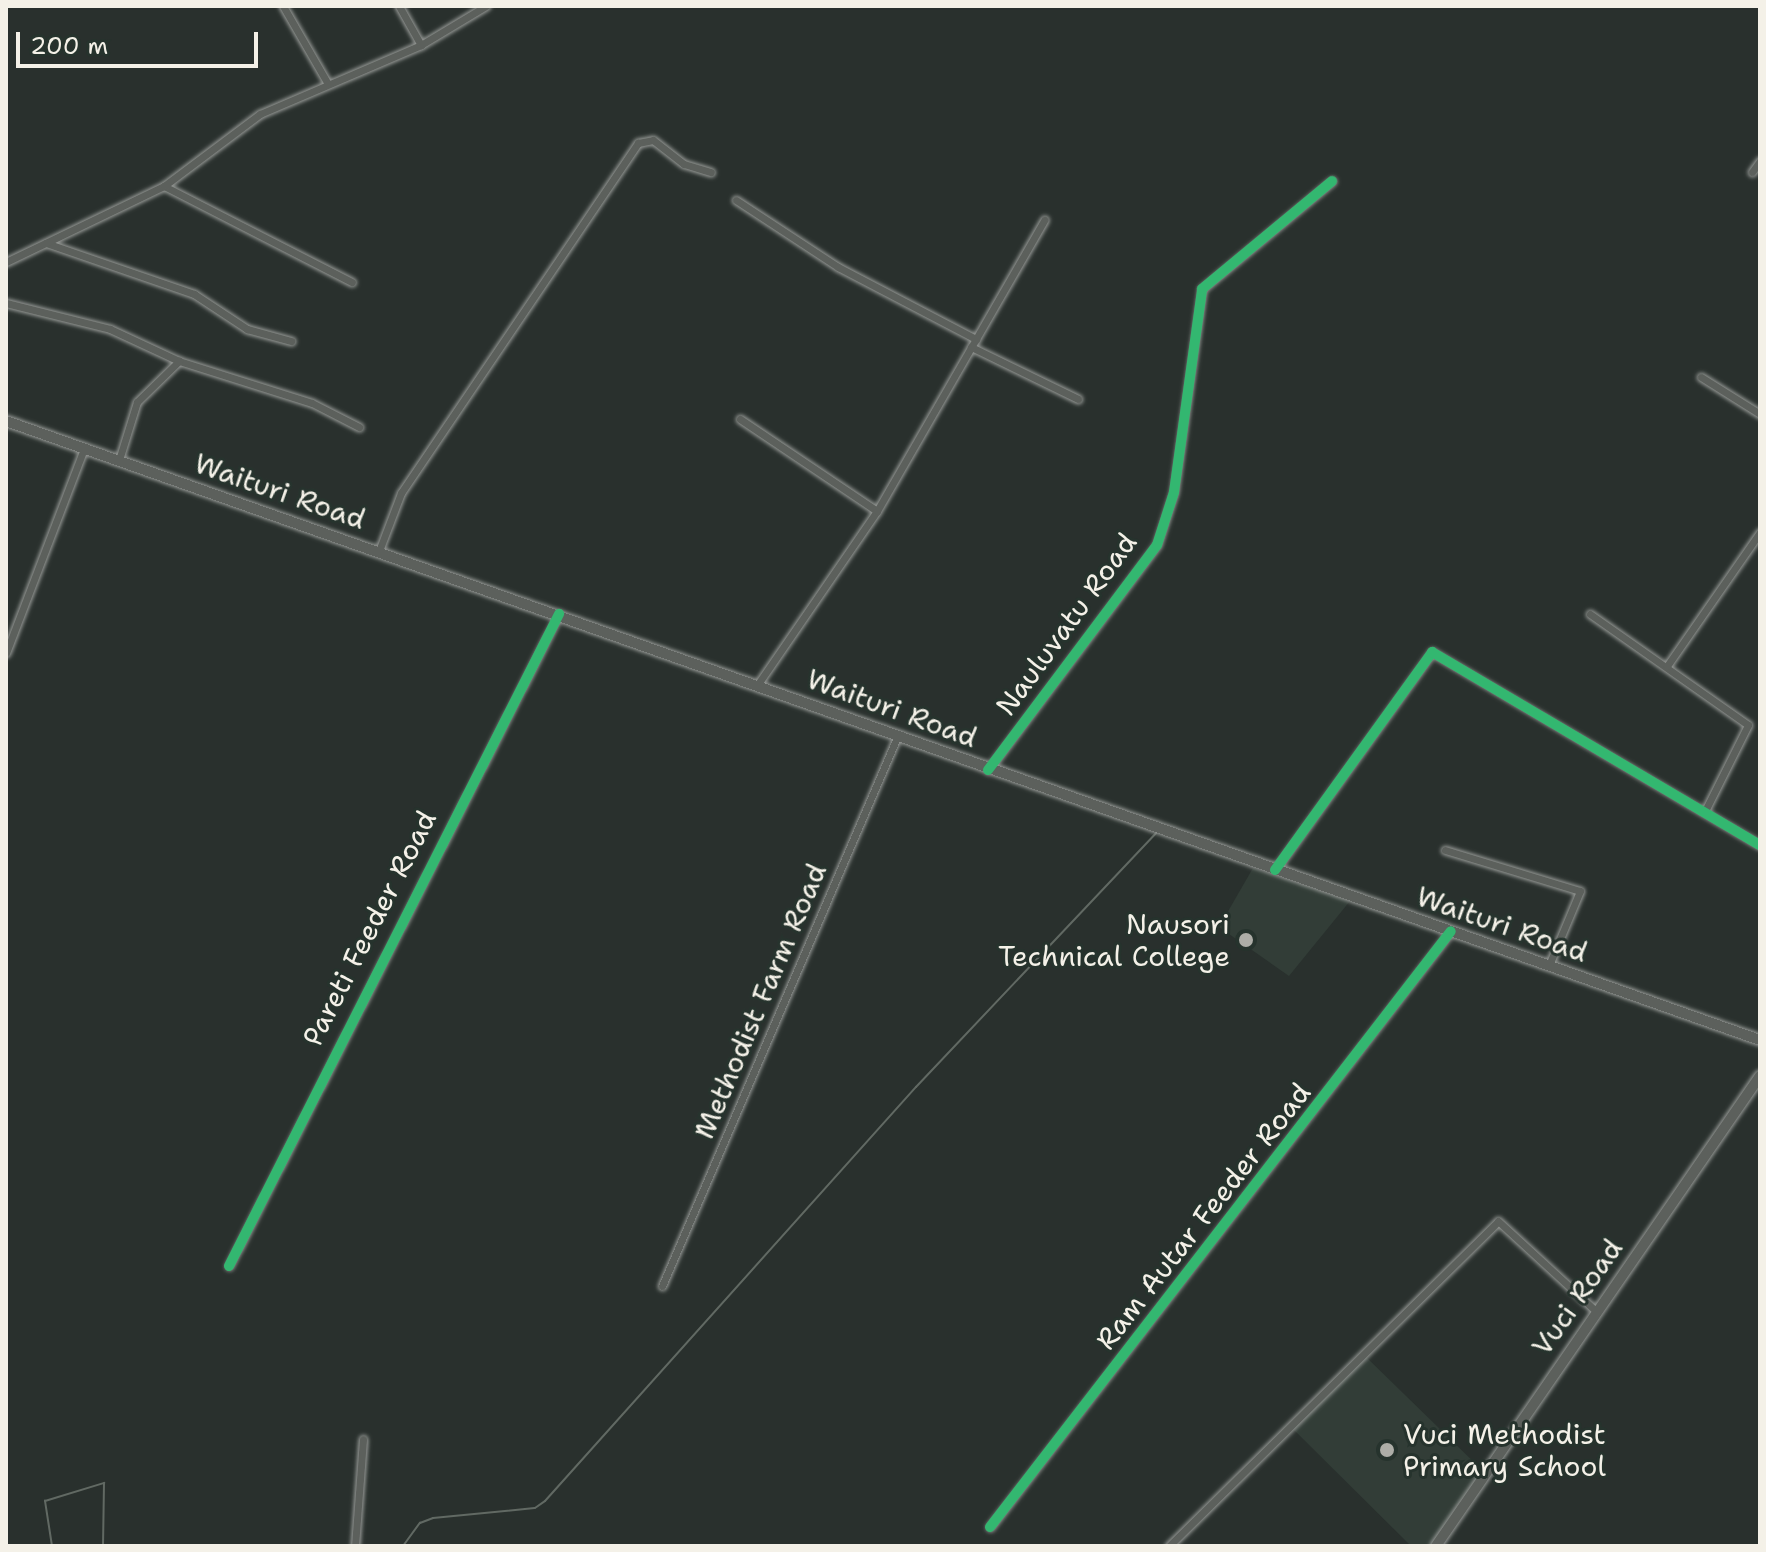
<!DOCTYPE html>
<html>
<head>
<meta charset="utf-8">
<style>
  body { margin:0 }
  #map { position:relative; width:1766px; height:1552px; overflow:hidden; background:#29302d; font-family:"Shantell Sans",sans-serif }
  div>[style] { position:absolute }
  .built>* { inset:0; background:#323d37 }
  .stream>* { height:2px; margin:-1px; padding:0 1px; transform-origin:1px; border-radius:1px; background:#616963 }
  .roads { filter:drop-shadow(0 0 2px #969996) drop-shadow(0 0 2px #969996) }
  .minor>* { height:7px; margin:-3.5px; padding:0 3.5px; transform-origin:3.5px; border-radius:3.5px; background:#5c605c }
  .secondary>* { height:10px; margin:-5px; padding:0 5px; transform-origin:5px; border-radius:5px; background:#5c605c }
  .cycleway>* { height:10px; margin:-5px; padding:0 5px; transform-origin:5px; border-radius:5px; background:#33b770 }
  .dots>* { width:22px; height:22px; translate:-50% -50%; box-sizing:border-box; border:4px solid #26332d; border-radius:50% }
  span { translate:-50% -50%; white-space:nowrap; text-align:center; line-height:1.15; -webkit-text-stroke:6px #26332d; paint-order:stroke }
  .street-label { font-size:28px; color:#f4f1e8 }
  .poi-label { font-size:28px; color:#f4f1e8 }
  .right { translate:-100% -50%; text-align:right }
  .left { translate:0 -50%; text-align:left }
  .frame { position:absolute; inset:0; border:8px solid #f4f1e8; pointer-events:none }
  .scale { position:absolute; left:16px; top:32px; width:242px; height:36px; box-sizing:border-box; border:4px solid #f4f1e8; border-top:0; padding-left:10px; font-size:24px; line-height:28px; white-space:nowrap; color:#f4f1e8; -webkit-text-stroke:6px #26332d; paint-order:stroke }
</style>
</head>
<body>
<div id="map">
  <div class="built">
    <div style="clip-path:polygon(1253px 868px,1350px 901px,1289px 976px,1219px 927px)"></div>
    <div style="clip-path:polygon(1365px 1356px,1483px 1471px,1432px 1546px,1411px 1546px,1293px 1429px)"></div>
  </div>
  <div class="stream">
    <div style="left:52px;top:1546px;width:46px;rotate:-98.8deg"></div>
    <div style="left:45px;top:1501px;width:62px;rotate:-17deg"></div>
    <div style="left:104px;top:1483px;width:63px;rotate:90.9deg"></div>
    <div style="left:403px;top:1546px;width:29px;rotate:-54deg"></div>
    <div style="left:420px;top:1523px;width:14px;rotate:-21deg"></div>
    <div style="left:433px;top:1518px;width:102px;rotate:-5.6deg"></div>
    <div style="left:535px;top:1508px;width:12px;rotate:-35deg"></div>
    <div style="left:545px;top:1501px;width:556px;rotate:-48.14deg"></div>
    <div style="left:916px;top:1087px;width:352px;rotate:-46.6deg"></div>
  </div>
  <div class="roads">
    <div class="minor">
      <div style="left:283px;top:6px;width:90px;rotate:60deg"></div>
      <div style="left:399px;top:6px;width:45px;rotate:60.6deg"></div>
      <div style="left:1752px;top:172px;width:14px;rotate:-54deg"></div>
      <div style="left:164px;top:186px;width:211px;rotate:27.1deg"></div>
      <div style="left:736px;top:200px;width:122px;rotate:33.3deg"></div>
      <div style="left:838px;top:267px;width:156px;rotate:27.6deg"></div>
      <div style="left:46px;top:243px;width:157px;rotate:19deg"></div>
      <div style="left:194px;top:294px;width:64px;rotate:33.4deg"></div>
      <div style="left:247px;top:329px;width:46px;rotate:15.3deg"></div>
      <div style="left:6px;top:262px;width:175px;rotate:-25.7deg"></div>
      <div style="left:164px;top:186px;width:120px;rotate:-36.9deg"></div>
      <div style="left:260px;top:114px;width:175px;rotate:-23.2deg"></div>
      <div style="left:421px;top:45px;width:76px;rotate:-31deg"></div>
      <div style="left:6px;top:303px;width:107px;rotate:14deg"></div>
      <div style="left:110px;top:329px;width:76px;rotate:24.9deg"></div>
      <div style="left:179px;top:361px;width:139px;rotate:17.5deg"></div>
      <div style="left:312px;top:403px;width:53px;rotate:27.1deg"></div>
      <div style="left:971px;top:347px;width:119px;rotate:25.9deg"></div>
      <div style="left:1701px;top:377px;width:70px;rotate:32.1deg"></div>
      <div style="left:740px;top:419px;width:165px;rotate:33.9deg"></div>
      <div style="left:119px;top:460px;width:61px;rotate:-72.8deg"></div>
      <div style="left:137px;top:402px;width:59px;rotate:-44.3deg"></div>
      <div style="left:379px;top:551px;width:62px;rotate:-69.2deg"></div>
      <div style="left:401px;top:493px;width:423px;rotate:-55.9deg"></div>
      <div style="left:638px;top:143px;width:15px;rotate:-11deg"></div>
      <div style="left:653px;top:140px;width:39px;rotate:38deg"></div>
      <div style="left:684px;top:164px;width:28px;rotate:17deg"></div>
      <div style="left:1590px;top:614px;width:193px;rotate:35.1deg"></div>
      <div style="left:1748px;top:725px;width:96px;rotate:116.6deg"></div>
      <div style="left:6px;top:653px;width:218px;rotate:-69.1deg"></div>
      <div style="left:1667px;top:666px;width:163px;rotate:-55.2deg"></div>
      <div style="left:758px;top:684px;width:210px;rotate:-55.5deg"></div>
      <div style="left:877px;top:511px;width:336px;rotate:-60.1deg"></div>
      <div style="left:988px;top:770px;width:281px;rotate:-53.1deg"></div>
      <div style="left:1157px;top:545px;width:56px;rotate:-72.2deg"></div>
      <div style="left:1174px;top:492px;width:205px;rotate:-82.1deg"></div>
      <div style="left:1202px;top:289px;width:169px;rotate:-39.7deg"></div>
      <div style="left:1445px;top:850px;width:141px;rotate:16.9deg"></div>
      <div style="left:1580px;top:891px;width:80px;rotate:112.7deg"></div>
      <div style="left:1275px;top:870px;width:269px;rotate:-54.2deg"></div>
      <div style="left:1432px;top:652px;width:381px;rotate:30.5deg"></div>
      <div style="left:229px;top:1266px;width:731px;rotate:-63.15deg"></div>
      <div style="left:662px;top:1286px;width:599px;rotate:-66.81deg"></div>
      <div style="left:990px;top:1527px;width:753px;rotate:-52.28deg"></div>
      <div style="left:355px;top:1546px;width:107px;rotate:-85.7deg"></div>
      <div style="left:1169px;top:1546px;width:462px;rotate:-44.6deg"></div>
      <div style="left:1498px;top:1221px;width:134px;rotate:42.6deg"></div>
    </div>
    <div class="secondary">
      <div style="left:6px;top:421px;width:1860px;rotate:19.44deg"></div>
      <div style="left:1436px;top:1546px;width:571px;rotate:-55.42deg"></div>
    </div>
  </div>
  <div class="cycleway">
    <div style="left:988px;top:770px;width:281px;rotate:-53.1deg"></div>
    <div style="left:1157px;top:545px;width:56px;rotate:-72.2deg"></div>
    <div style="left:1174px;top:492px;width:205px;rotate:-82.1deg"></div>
    <div style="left:1202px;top:289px;width:169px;rotate:-39.7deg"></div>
    <div style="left:1275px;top:870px;width:269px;rotate:-54.2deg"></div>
    <div style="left:1432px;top:652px;width:381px;rotate:30.5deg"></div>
    <div style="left:229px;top:1266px;width:731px;rotate:-63.15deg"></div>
    <div style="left:990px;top:1527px;width:753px;rotate:-52.28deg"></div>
  </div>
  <div class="dots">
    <div style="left:1246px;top:940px;background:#adada7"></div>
    <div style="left:1387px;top:1450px;background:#adada7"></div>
  </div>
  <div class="street-label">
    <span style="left:280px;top:491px;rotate:19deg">Waituri Road</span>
    <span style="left:1066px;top:624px;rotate:-54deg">Nauluvatu Road</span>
    <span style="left:892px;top:708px;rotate:20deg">Waituri Road</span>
    <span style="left:1502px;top:924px;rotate:19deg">Waituri Road</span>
    <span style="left:369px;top:928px;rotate:-63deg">Pareti Feeder Road</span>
    <span style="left:760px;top:1001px;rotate:-67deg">Methodist Farm Road</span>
    <span style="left:1203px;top:1216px;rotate:-52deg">Ram Autar Feeder Road</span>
    <span style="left:1577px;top:1297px;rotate:-55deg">Vuci Road</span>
  </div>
  <div class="poi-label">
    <span class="right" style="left:1230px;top:940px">Nausori<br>Technical College</span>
    <span class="left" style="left:1403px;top:1450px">Vuci Methodist<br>Primary School</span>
  </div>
  <div class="frame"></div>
  <div class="scale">200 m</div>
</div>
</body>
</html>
